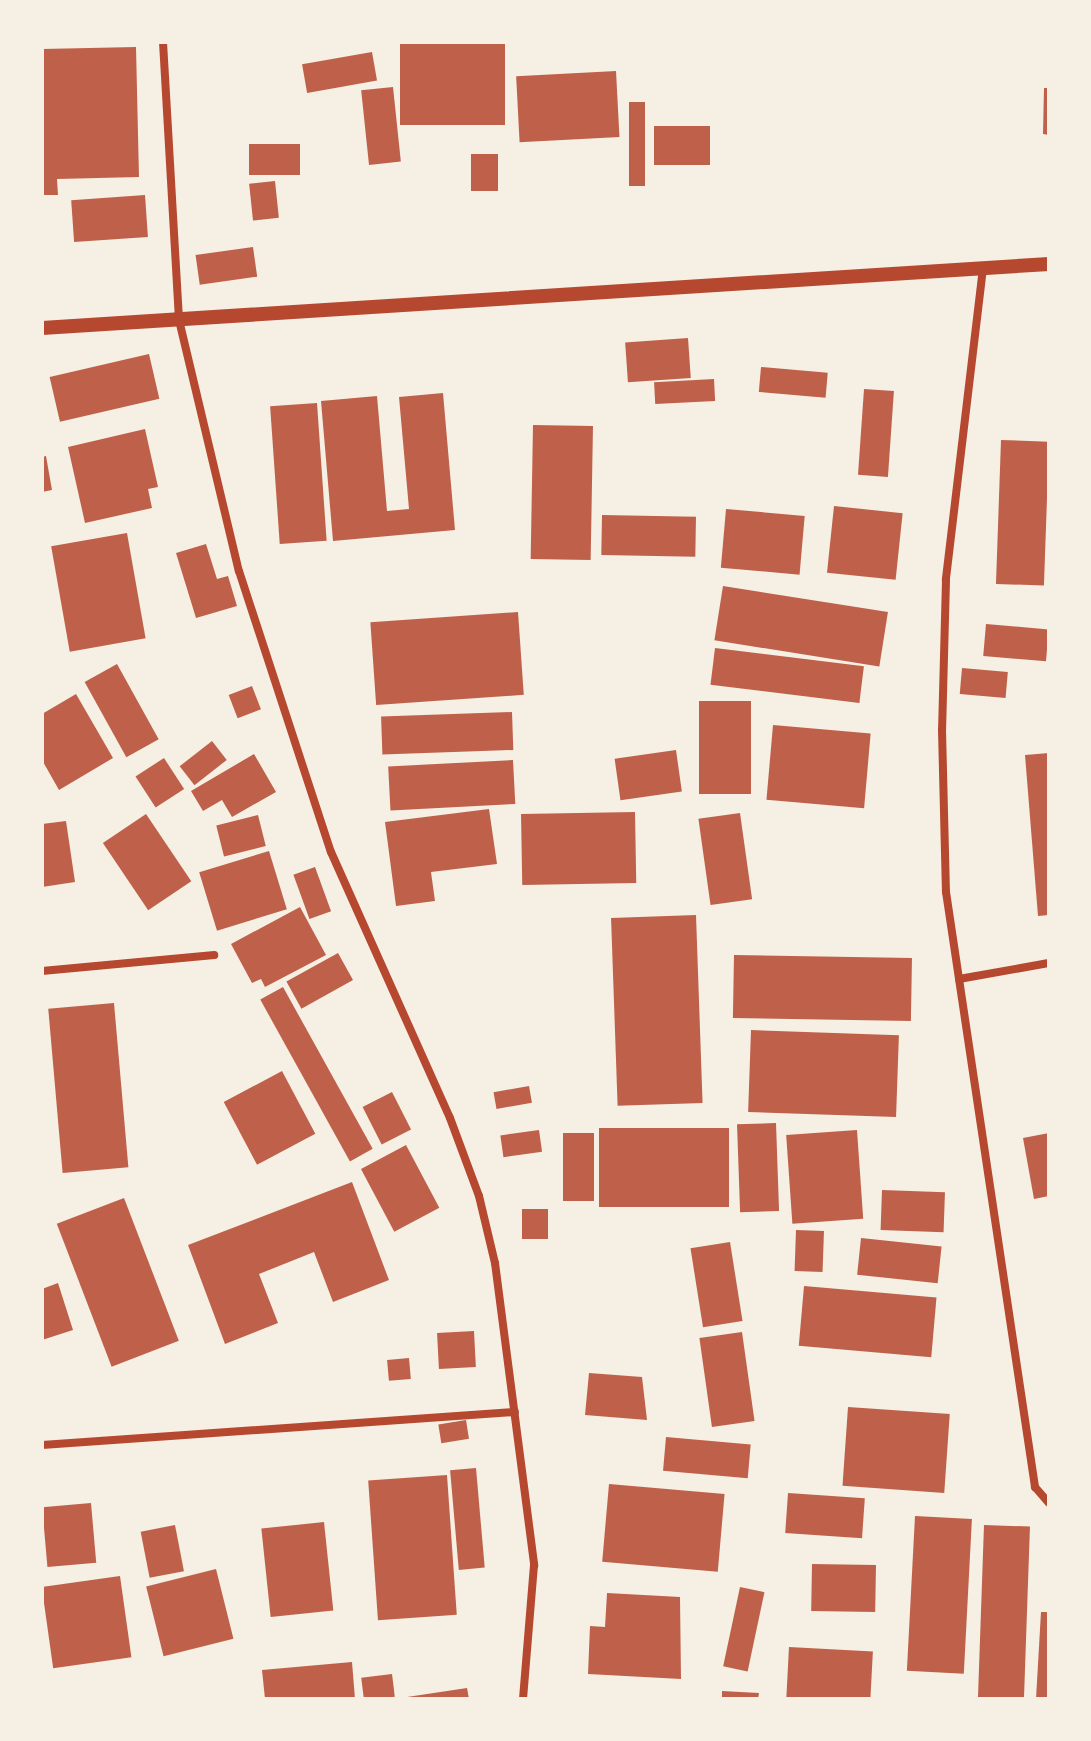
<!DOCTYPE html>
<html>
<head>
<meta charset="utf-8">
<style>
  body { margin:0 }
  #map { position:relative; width:1091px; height:1741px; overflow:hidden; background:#f6efe4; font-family:"PT Sans",sans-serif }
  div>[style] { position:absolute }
  .building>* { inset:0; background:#bf614a; transform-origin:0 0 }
  .minor>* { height:8px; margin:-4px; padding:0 4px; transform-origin:4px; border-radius:4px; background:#b5482f }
  .tertiary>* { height:14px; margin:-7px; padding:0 7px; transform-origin:7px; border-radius:7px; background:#b5482f }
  span { translate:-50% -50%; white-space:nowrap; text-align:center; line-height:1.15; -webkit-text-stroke:6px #f6efe4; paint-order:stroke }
  .frame { position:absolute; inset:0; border:44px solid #f6efe4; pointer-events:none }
</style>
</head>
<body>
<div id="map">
  <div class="building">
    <div style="left:400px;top:42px;width:105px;height:83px"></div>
    <div style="clip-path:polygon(136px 47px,139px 177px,57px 179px,58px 195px,42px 195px,42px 49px)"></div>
    <div style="left:372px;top:52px;width:29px;height:71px;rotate:80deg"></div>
    <div style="left:616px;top:71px;width:66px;height:100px;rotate:87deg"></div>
    <div style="left:393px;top:87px;width:75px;height:32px;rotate:84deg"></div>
    <div style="clip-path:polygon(1044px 88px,1049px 88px,1049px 135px,1043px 134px)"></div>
    <div style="left:629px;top:102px;width:16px;height:84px"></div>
    <div style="left:654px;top:126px;width:56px;height:39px"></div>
    <div style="left:249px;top:144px;width:51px;height:31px"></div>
    <div style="left:471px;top:154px;width:27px;height:37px"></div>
    <div style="left:275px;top:181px;width:37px;height:26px;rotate:84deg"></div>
    <div style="left:145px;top:195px;width:42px;height:74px;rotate:86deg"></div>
    <div style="left:253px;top:247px;width:30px;height:58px;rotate:82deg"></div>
    <div style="left:688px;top:338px;width:40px;height:63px;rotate:86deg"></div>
    <div style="left:149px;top:354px;width:46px;height:102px;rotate:77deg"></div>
    <div style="left:761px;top:367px;width:67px;height:25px;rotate:5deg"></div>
    <div style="left:714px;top:379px;width:22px;height:60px;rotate:87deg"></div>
    <div style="left:864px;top:389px;width:30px;height:86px;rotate:4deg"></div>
    <div style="clip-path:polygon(443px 393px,455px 530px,333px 541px,321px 401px,377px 396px,387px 511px,409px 509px,399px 397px)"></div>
    <div style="left:317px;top:403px;width:138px;height:47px;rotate:86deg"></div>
    <div style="left:533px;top:425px;width:60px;height:134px;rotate:1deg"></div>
    <div style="clip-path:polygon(145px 429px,158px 487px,148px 489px,152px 508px,85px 523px,68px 447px)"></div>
    <div style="left:1001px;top:440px;width:48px;height:144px;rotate:2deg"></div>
    <div style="clip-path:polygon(46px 456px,52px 490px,42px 492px,42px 457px)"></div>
    <div style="left:834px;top:506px;width:69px;height:67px;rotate:6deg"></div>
    <div style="left:726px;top:509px;width:79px;height:59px;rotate:5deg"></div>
    <div style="left:602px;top:515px;width:94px;height:40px;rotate:1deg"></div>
    <div style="left:127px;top:533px;width:107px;height:77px;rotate:80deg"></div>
    <div style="clip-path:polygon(206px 544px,217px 579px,228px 576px,237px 606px,196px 618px,176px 553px)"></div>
    <div style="left:723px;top:586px;width:167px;height:55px;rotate:9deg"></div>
    <div style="left:518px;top:612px;width:83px;height:148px;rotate:86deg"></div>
    <div style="left:986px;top:624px;width:63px;height:32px;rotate:5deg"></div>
    <div style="left:715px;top:648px;width:150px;height:37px;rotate:7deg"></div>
    <div style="left:117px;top:664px;width:86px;height:37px;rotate:61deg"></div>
    <div style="left:962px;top:668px;width:46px;height:26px;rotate:5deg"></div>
    <div style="left:252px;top:686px;width:25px;height:25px;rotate:69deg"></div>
    <div style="clip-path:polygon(76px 694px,113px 758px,59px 790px,42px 760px,42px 714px)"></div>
    <div style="left:699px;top:701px;width:52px;height:93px"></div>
    <div style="left:512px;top:712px;width:38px;height:131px;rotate:88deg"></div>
    <div style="left:773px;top:725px;width:98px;height:75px;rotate:5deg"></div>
    <div style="left:212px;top:741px;width:24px;height:41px;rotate:52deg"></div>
    <div style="left:676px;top:750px;width:42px;height:62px;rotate:82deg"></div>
    <div style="clip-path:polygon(1049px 753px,1049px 915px,1038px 916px,1025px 755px)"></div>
    <div style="clip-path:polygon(254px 754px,276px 792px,232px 817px,222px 800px,203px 811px,191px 791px)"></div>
    <div style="left:164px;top:758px;width:37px;height:34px;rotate:57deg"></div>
    <div style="left:513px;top:760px;width:44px;height:125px;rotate:87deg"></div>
    <div style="clip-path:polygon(489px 809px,497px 864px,431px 872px,435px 901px,396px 906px,385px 822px)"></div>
    <div style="left:635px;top:812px;width:71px;height:114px;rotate:89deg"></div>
    <div style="left:740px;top:813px;width:87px;height:42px;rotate:82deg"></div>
    <div style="left:146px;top:814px;width:81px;height:52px;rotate:56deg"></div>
    <div style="left:258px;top:815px;width:32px;height:43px;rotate:76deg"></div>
    <div style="clip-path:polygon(66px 821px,75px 882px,42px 887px,42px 824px)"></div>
    <div style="left:269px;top:851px;width:61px;height:73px;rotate:73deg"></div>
    <div style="left:315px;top:867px;width:47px;height:23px;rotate:70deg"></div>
    <div style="clip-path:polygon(300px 907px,326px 955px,265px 987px,261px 979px,252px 983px,231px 944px)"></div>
    <div style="left:696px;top:915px;width:188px;height:85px;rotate:88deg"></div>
    <div style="left:338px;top:953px;width:31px;height:59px;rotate:61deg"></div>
    <div style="left:734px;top:955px;width:178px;height:63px;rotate:1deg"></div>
    <div style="left:283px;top:987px;width:185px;height:26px;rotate:61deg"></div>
    <div style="left:114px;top:1003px;width:165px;height:66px;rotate:85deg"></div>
    <div style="left:751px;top:1030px;width:148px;height:82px;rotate:2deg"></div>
    <div style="left:282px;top:1071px;width:71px;height:66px;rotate:62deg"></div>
    <div style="left:529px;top:1086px;width:17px;height:36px;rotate:80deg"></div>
    <div style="left:392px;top:1092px;width:42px;height:33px;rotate:63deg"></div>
    <div style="left:776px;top:1123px;width:88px;height:39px;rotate:88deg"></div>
    <div style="left:599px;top:1128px;width:130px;height:79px"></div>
    <div style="left:539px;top:1130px;width:22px;height:39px;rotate:82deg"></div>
    <div style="left:857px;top:1130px;width:89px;height:71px;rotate:86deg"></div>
    <div style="left:563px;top:1133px;width:31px;height:68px"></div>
    <div style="clip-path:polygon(1049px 1133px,1049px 1196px,1034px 1199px,1023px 1138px)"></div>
    <div style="left:406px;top:1145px;width:71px;height:51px;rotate:62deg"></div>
    <div style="clip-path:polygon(352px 1182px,389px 1280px,333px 1302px,314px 1252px,259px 1274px,278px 1323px,225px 1344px,188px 1245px)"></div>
    <div style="left:882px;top:1190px;width:63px;height:40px;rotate:2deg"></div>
    <div style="left:124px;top:1198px;width:153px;height:72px;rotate:69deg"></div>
    <div style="left:522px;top:1209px;width:26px;height:30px"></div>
    <div style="left:796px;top:1230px;width:28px;height:41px;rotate:2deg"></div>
    <div style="left:861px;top:1238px;width:81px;height:37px;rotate:6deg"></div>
    <div style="left:730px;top:1242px;width:80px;height:40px;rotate:81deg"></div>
    <div style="clip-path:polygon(58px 1283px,73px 1330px,42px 1340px,42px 1289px)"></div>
    <div style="left:804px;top:1286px;width:133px;height:60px;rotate:5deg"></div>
    <div style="left:474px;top:1331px;width:36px;height:37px;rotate:87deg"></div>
    <div style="left:742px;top:1332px;width:90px;height:43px;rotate:82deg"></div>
    <div style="left:409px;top:1358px;width:21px;height:22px;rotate:85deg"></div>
    <div style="clip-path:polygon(589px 1373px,642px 1377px,647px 1420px,585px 1415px)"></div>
    <div style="left:848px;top:1407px;width:102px;height:79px;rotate:4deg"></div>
    <div style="left:466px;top:1420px;width:19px;height:28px;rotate:81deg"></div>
    <div style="left:666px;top:1437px;width:85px;height:34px;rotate:5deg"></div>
    <div style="left:476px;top:1468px;width:100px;height:26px;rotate:85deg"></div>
    <div style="left:447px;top:1475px;width:140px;height:79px;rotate:86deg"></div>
    <div style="left:609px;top:1484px;width:116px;height:78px;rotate:5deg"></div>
    <div style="left:788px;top:1493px;width:77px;height:40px;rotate:4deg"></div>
    <div style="left:91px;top:1503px;width:60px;height:49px;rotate:85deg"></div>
    <div style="left:915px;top:1516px;width:57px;height:155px;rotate:3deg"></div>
    <div style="left:324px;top:1522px;width:89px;height:63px;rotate:84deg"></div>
    <div style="left:175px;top:1525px;width:47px;height:35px;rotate:79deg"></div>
    <div style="left:984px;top:1525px;width:46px;height:174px;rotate:2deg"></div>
    <div style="left:812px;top:1564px;width:64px;height:47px;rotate:1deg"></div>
    <div style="left:216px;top:1569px;width:72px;height:72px;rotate:76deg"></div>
    <div style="left:120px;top:1576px;width:82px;height:79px;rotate:82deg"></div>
    <div style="left:740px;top:1587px;width:25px;height:81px;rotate:12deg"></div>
    <div style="clip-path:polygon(607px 1593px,680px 1597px,681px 1679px,588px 1674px,590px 1626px,605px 1627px)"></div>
    <div style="clip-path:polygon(1041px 1612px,1049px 1612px,1049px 1699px,1036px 1699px)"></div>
    <div style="left:789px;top:1647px;width:84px;height:52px;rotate:3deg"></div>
    <div style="clip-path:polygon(352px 1662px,355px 1699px,265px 1699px,262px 1670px)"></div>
    <div style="left:392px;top:1674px;width:23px;height:31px;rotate:83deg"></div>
    <div style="clip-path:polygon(467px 1688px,469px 1699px,407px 1699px,407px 1697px)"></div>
    <div style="clip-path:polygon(722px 1691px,759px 1693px,758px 1699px,722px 1699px)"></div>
  </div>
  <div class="minor">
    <div style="left:163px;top:42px;width:278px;rotate:86.7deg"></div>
    <div style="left:179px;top:320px;width:258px;rotate:76.6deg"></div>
    <div style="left:239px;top:571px;width:296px;rotate:71.9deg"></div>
    <div style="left:331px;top:852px;width:291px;rotate:65.9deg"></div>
    <div style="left:450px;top:1118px;width:83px;rotate:69.6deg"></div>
    <div style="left:479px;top:1196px;width:69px;rotate:76.6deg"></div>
    <div style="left:495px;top:1263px;width:305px;rotate:82.6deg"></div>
    <div style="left:534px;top:1565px;width:134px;rotate:94.7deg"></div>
    <div style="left:983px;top:268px;width:314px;rotate:96.8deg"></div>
    <div style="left:946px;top:580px;width:150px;rotate:91.5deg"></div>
    <div style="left:942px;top:730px;width:162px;rotate:88.6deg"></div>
    <div style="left:946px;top:892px;width:602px;rotate:81.49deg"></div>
    <div style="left:1035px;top:1487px;width:21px;rotate:49deg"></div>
    <div style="left:42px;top:971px;width:173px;rotate:-5.3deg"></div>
    <div style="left:959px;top:979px;width:91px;rotate:-10.1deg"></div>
    <div style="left:42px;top:1445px;width:474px;rotate:-4deg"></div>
  </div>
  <div class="tertiary">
    <div style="left:42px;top:328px;width:1009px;rotate:-3.64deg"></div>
  </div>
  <div class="frame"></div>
</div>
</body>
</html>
